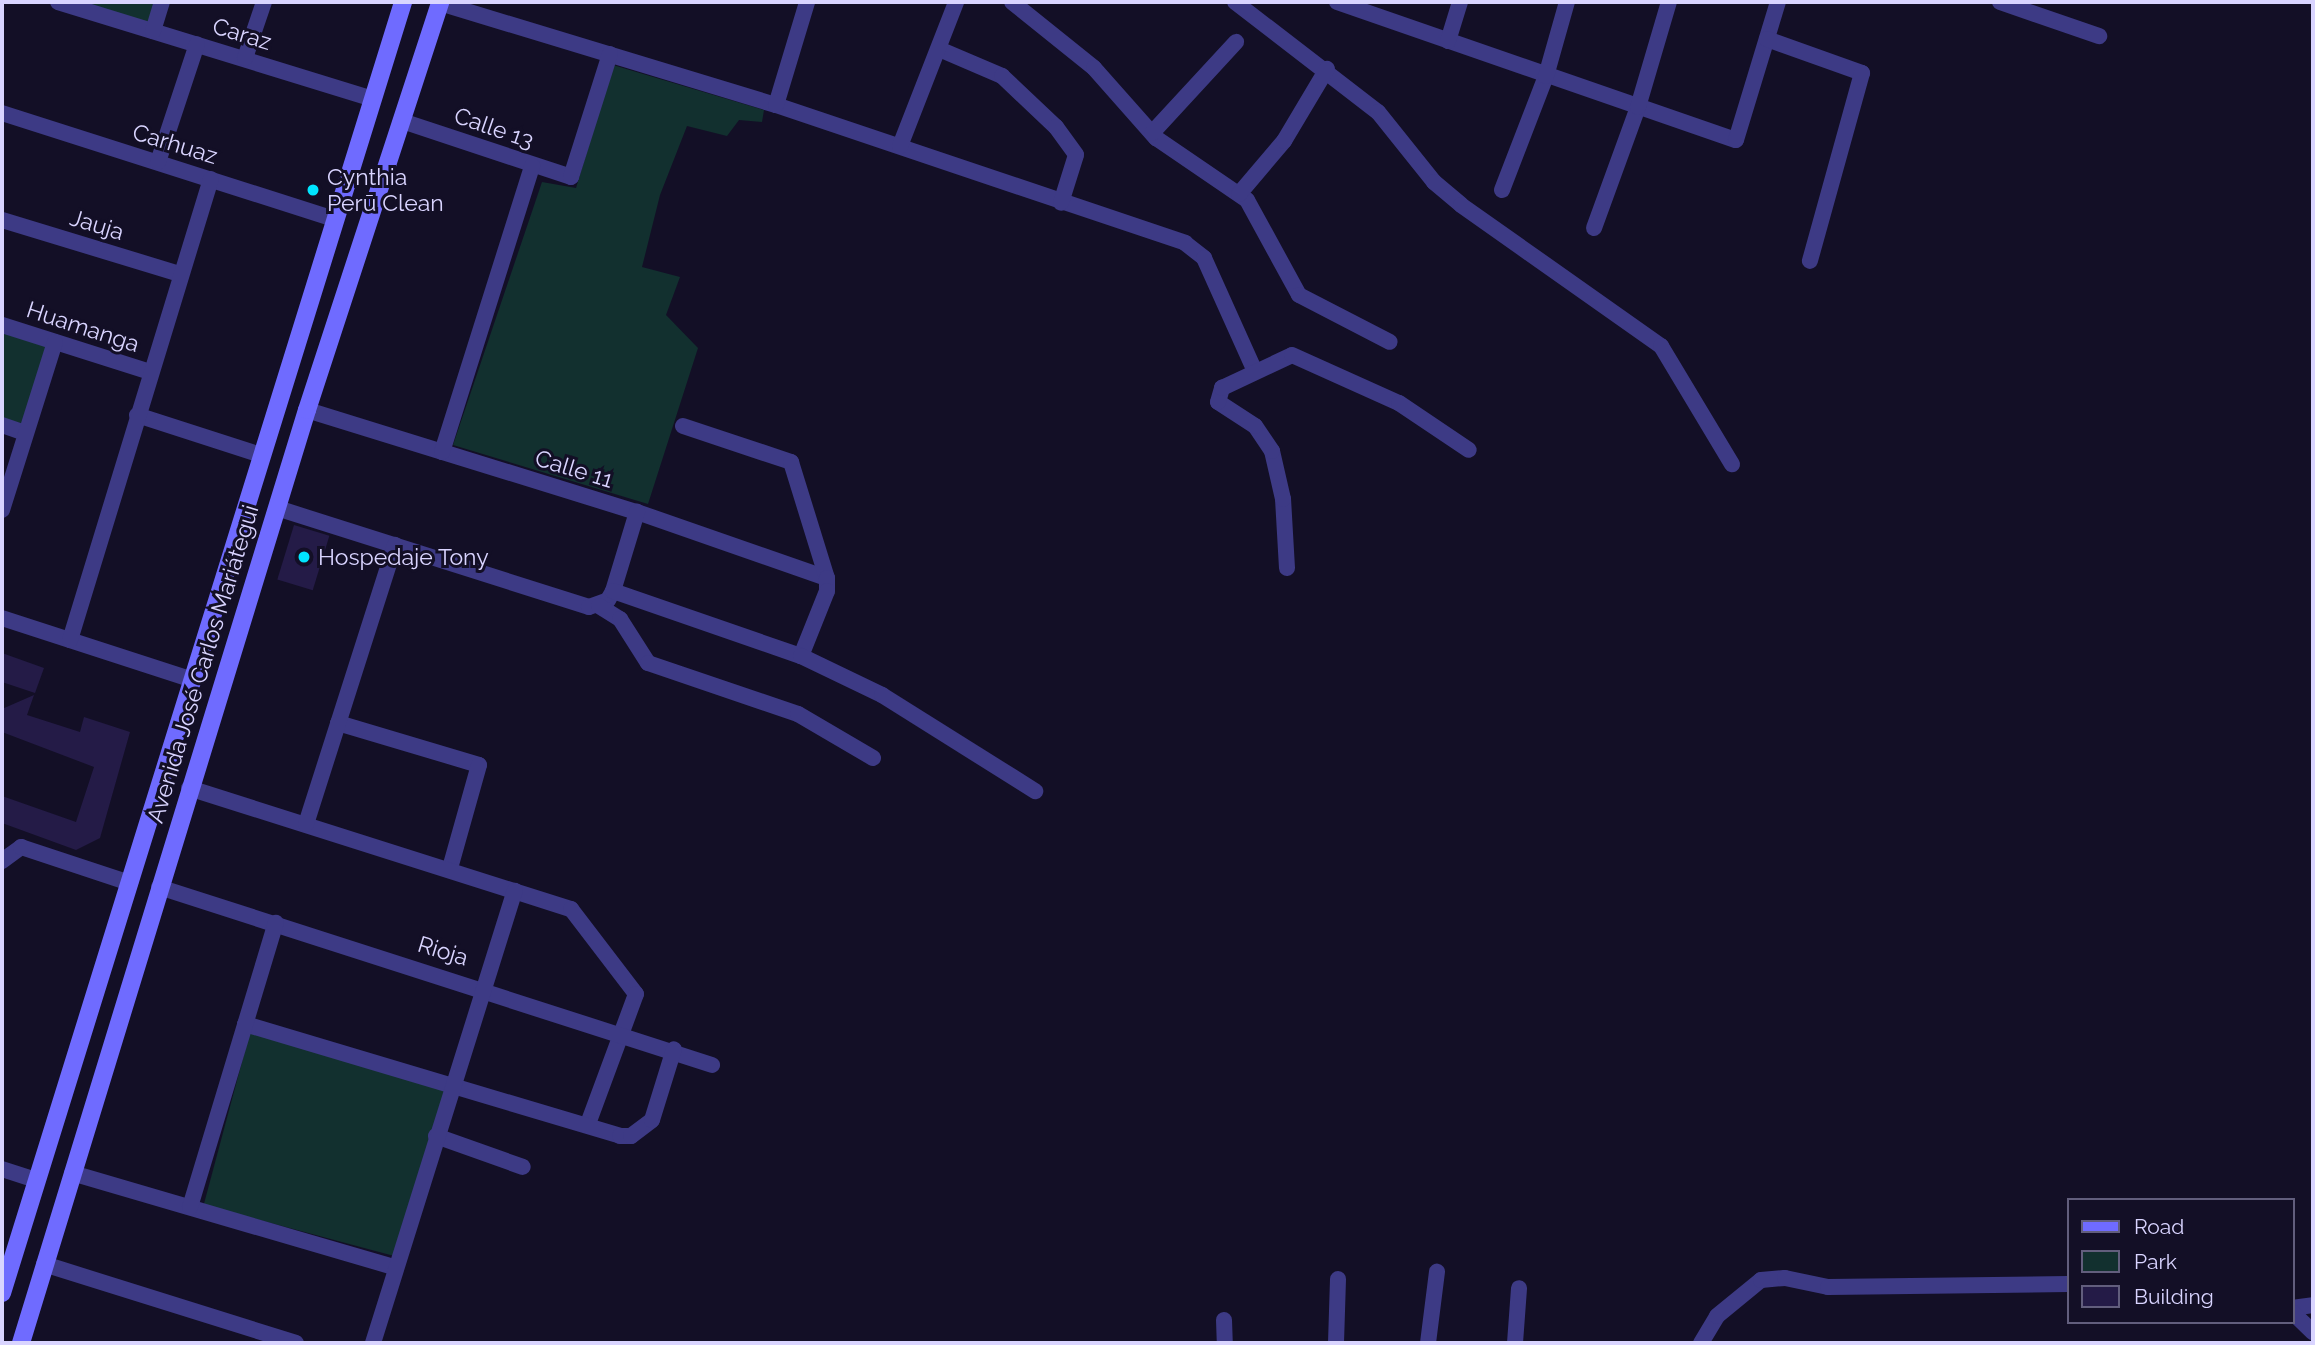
<!DOCTYPE html>
<html>
<head>
<meta charset="utf-8">
<style>
  body { margin:0 }
  #map { position:relative; width:2315px; height:1345px; overflow:hidden; background:#130f26; font-family:Raleway,sans-serif }
  div>[style] { position:absolute }
  .green>* { inset:0; background:#12302f; transform-origin:0 0 }
  .building>* { inset:0; background:#241b47; transform-origin:0 0 }
  .street>* { height:16px; margin:-8px; padding:0 8px; transform-origin:8px; border-radius:8px; background:#3d3a85 }
  .secondary>* { height:18px; margin:-9px; padding:0 9px; transform-origin:9px; border-radius:9px; background:#6f6bff }
  .dots>* { width:19px; height:19px; translate:-50% -50%; box-sizing:border-box; border:4px solid #130f26; border-radius:50% }
  span { translate:-50% -50%; white-space:nowrap; text-align:center; line-height:1.15; -webkit-text-stroke:6px #130f26; paint-order:stroke }
  .street-label { font-size:23px; color:#d9d4ff }
  .poi-label { font-size:23px; color:#d9d4ff }
  .left { translate:0 -50%; text-align:left }
  .frame { position:absolute; inset:0; border:4px solid #d9d4ff; pointer-events:none }
  .legend { position:absolute; left:2067px; top:1198px; width:228px; height:126px; box-sizing:border-box; background:#130f26; border:2px solid #625e7d; margin:0; padding:9px 12px; list-style:none; font-size:21px; color:#d9d4ff }
  .legend li { display:flex; align-items:center; gap:14px; height:35px }
  .legend b { width:35px; border:2px solid #625e7d }
</style>
</head>
<body>
<div id="map">
  <div class="green">
    <div style="clip-path:polygon(72px 2px,157px 2px,149px 26px)"></div>
    <div style="clip-path:polygon(613px 65px,764px 110px,762px 122px,739px 120px,727px 136px,687px 126px,660px 195px,642px 267px,680px 277px,666px 315px,698px 348px,648px 504px,453px 445px,542px 182px,576px 188px)"></div>
    <div style="clip-path:polygon(2px 332px,47px 347px,24px 424px,2px 418px)"></div>
    <div style="left:250px;top:1032px;width:204px;height:179px;rotate:15deg"></div>
  </div>
  <div class="building">
    <div style="left:294px;top:525px;width:37px;height:57px;rotate:17deg"></div>
    <div style="clip-path:polygon(2px 653px,44px 668px,35px 693px,2px 682px)"></div>
    <div style="clip-path:polygon(34px 695px,27px 715px,80px 732px,84px 717px,130px 732px,100px 838px,76px 850px,2px 823px,2px 796px,76px 822px,94px 767px,2px 732px,2px 709px)"></div>
  </div>
  <div class="street">
    <div style="left:58px;top:2px;width:330px;rotate:17.1deg"></div>
    <div style="left:1012px;top:2px;width:105px;rotate:38.8deg"></div>
    <div style="left:1094px;top:68px;width:94px;rotate:48.5deg"></div>
    <div style="left:1156px;top:138px;width:110px;rotate:34.3deg"></div>
    <div style="left:1247px;top:200px;width:108px;rotate:61.3deg"></div>
    <div style="left:1299px;top:295px;width:102px;rotate:27.3deg"></div>
    <div style="left:1235px;top:2px;width:180px;rotate:37.6deg"></div>
    <div style="left:1378px;top:112px;width:90px;rotate:51.3deg"></div>
    <div style="left:1434px;top:182px;width:35px;rotate:40deg"></div>
    <div style="left:1461px;top:205px;width:245px;rotate:35.2deg"></div>
    <div style="left:1661px;top:346px;width:138px;rotate:59deg"></div>
    <div style="left:1337px;top:2px;width:422px;rotate:19.1deg"></div>
    <div style="left:1736px;top:140px;width:144px;rotate:-73.1deg"></div>
    <div style="left:2000px;top:2px;width:105px;rotate:19deg"></div>
    <div style="left:440px;top:3px;width:351px;rotate:16.9deg"></div>
    <div style="left:776px;top:105px;width:432px;rotate:18.6deg"></div>
    <div style="left:1185px;top:243px;width:24px;rotate:38deg"></div>
    <div style="left:1204px;top:258px;width:122px;rotate:65.8deg"></div>
    <div style="left:153px;top:31px;width:30px;rotate:-73deg"></div>
    <div style="left:1767px;top:39px;width:101px;rotate:19.7deg"></div>
    <div style="left:1862px;top:73px;width:195px;rotate:105.5deg"></div>
    <div style="left:1448px;top:41px;width:41px;rotate:-72.9deg"></div>
    <div style="left:939px;top:49px;width:69px;rotate:23.2deg"></div>
    <div style="left:1002px;top:76px;width:74px;rotate:43.4deg"></div>
    <div style="left:1056px;top:127px;width:34px;rotate:54deg"></div>
    <div style="left:1076px;top:155px;width:50px;rotate:107.4deg"></div>
    <div style="left:245px;top:58px;width:59px;rotate:-71.3deg"></div>
    <div style="left:776px;top:105px;width:108px;rotate:-73.2deg"></div>
    <div style="left:2px;top:113px;width:349px;rotate:17.7deg"></div>
    <div style="left:402px;top:121px;width:178px;rotate:18.3deg"></div>
    <div style="left:571px;top:177px;width:129px;rotate:-72.4deg"></div>
    <div style="left:1152px;top:133px;width:124px;rotate:-47.3deg"></div>
    <div style="left:900px;top:146px;width:155px;rotate:-68.7deg"></div>
    <div style="left:158px;top:162px;width:124px;rotate:-71.7deg"></div>
    <div style="left:1502px;top:190px;width:122px;rotate:-68.9deg"></div>
    <div style="left:1546px;top:76px;width:77px;rotate:-74.2deg"></div>
    <div style="left:1239px;top:194px;width:70px;rotate:-49.7deg"></div>
    <div style="left:1284px;top:141px;width:84px;rotate:-59.2deg"></div>
    <div style="left:2px;top:220px;width:186px;rotate:16.9deg"></div>
    <div style="left:1594px;top:228px;width:129px;rotate:-70deg"></div>
    <div style="left:1638px;top:107px;width:109px;rotate:-73.6deg"></div>
    <div style="left:2px;top:325px;width:155px;rotate:17.6deg"></div>
    <div style="left:307px;top:410px;width:345px;rotate:17.2deg"></div>
    <div style="left:637px;top:512px;width:201px;rotate:19.2deg"></div>
    <div style="left:137px;top:415px;width:130px;rotate:17.9deg"></div>
    <div style="left:2px;top:425px;width:24px;rotate:19deg"></div>
    <div style="left:683px;top:426px;width:114px;rotate:18.4deg"></div>
    <div style="left:791px;top:462px;width:121px;rotate:72.8deg"></div>
    <div style="left:827px;top:578px;width:13px;rotate:90deg"></div>
    <div style="left:827px;top:591px;width:70px;rotate:111.8deg"></div>
    <div style="left:442px;top:452px;width:300px;rotate:-72.5deg"></div>
    <div style="left:277px;top:508px;width:327px;rotate:17.6deg"></div>
    <div style="left:589px;top:607px;width:20px;rotate:-20deg"></div>
    <div style="left:608px;top:600px;width:10px;rotate:-61deg"></div>
    <div style="left:613px;top:591px;width:83px;rotate:-73.1deg"></div>
    <div style="left:2px;top:510px;width:176px;rotate:-72.5deg"></div>
    <div style="left:1287px;top:568px;width:69px;rotate:-93.3deg"></div>
    <div style="left:1283px;top:499px;width:49px;rotate:-102.9deg"></div>
    <div style="left:1272px;top:451px;width:30px;rotate:-124deg"></div>
    <div style="left:1255px;top:426px;width:44px;rotate:-147deg"></div>
    <div style="left:1218px;top:402px;width:15px;rotate:-74deg"></div>
    <div style="left:1222px;top:388px;width:77px;rotate:-25.2deg"></div>
    <div style="left:1292px;top:355px;width:117px;rotate:24.2deg"></div>
    <div style="left:1399px;top:403px;width:84px;rotate:33.9deg"></div>
    <div style="left:613px;top:591px;width:199px;rotate:19.1deg"></div>
    <div style="left:801px;top:656px;width:90px;rotate:25.7deg"></div>
    <div style="left:882px;top:695px;width:181px;rotate:32.1deg"></div>
    <div style="left:599px;top:606px;width:25px;rotate:32deg"></div>
    <div style="left:620px;top:619px;width:52px;rotate:57.5deg"></div>
    <div style="left:648px;top:663px;width:158px;rotate:18.8deg"></div>
    <div style="left:798px;top:714px;width:87px;rotate:30.4deg"></div>
    <div style="left:2px;top:618px;width:198px;rotate:18deg"></div>
    <div style="left:70px;top:640px;width:482px;rotate:-73deg"></div>
    <div style="left:338px;top:723px;width:147px;rotate:16.6deg"></div>
    <div style="left:479px;top:765px;width:107px;rotate:105.7deg"></div>
    <div style="left:189px;top:788px;width:401px;rotate:17.6deg"></div>
    <div style="left:571px;top:909px;width:107px;rotate:52.6deg"></div>
    <div style="left:636px;top:994px;width:139px;rotate:110.3deg"></div>
    <div style="left:306px;top:824px;width:293px;rotate:-72.3deg"></div>
    <div style="left:2px;top:861px;width:24px;rotate:-36deg"></div>
    <div style="left:21px;top:847px;width:115px;rotate:18.3deg"></div>
    <div style="left:159px;top:887px;width:581px;rotate:17.84deg"></div>
    <div style="left:245px;top:1024px;width:391px;rotate:16.6deg"></div>
    <div style="left:620px;top:1136px;width:11px"></div>
    <div style="left:631px;top:1136px;width:26px;rotate:-37deg"></div>
    <div style="left:652px;top:1120px;width:74px;rotate:-72.8deg"></div>
    <div style="left:436px;top:1136px;width:92px;rotate:19.6deg"></div>
    <div style="left:2px;top:1169px;width:36px;rotate:18deg"></div>
    <div style="left:72px;top:1173px;width:335px;rotate:16.3deg"></div>
    <div style="left:190px;top:1207px;width:297px;rotate:-73.2deg"></div>
    <div style="left:44px;top:1264px;width:264px;rotate:17.4deg"></div>
    <div style="left:2292px;top:1308px;width:21px;rotate:-8deg"></div>
    <div style="left:2292px;top:1312px;width:29px;rotate:44deg"></div>
    <div style="left:1224px;top:1320px;width:23px;rotate:88deg"></div>
    <div style="left:373px;top:1343px;width:474px;rotate:-72.6deg"></div>
    <div style="left:1336px;top:1343px;width:64px;rotate:-88.2deg"></div>
    <div style="left:1428px;top:1343px;width:72px;rotate:-82.8deg"></div>
    <div style="left:1515px;top:1343px;width:55px;rotate:-85.8deg"></div>
    <div style="left:1701px;top:1343px;width:31px;rotate:-59deg"></div>
    <div style="left:1717px;top:1316px;width:57px;rotate:-39.3deg"></div>
    <div style="left:1761px;top:1280px;width:24px;rotate:-5deg"></div>
    <div style="left:1785px;top:1278px;width:44px;rotate:11.8deg"></div>
    <div style="left:1828px;top:1287px;width:240px;rotate:-0.7deg"></div>
  </div>
  <div class="secondary">
    <div style="left:2px;top:1293px;width:1352px;rotate:-72.74deg"></div>
    <div style="left:21px;top:1343px;width:976px;rotate:-72.96deg"></div>
    <div style="left:307px;top:410px;width:429px;rotate:-71.9deg"></div>
  </div>
  <div class="dots">
    <div style="left:313px;top:190px;background:#00e5ff"></div>
    <div style="left:304px;top:557px;background:#00e5ff"></div>
  </div>
  <div class="street-label">
    <span style="left:242px;top:34px;rotate:17deg">Caraz</span>
    <span style="left:494px;top:128px;rotate:19deg">Calle 13</span>
    <span style="left:175px;top:144px;rotate:17deg">Carhuaz</span>
    <span style="left:97px;top:225px;rotate:17deg">Jauja</span>
    <span style="left:83px;top:327px;rotate:18deg">Huamanga</span>
    <span style="left:574px;top:469px;rotate:17deg">Calle 11</span>
    <span style="left:203px;top:664px;rotate:-73deg">Avenida José Carlos Mariátegui</span>
    <span style="left:443px;top:951px;rotate:17deg">Rioja</span>
  </div>
  <div class="poi-label">
    <span class="left" style="left:327px;top:190px">Cynthia<br>Perū Clean</span>
    <span class="left" style="left:318px;top:557px">Hospedaje Tony</span>
  </div>
  <div class="frame"></div>
  <ul class="legend">
  <li><b style="height:9px;background:#6f6bff"></b>Road</li>
  <li><b style="height:19px;background:#12302f"></b>Park</li>
  <li><b style="height:19px;background:#241b47"></b>Building</li>
  </ul>
</div>
</body>
</html>
